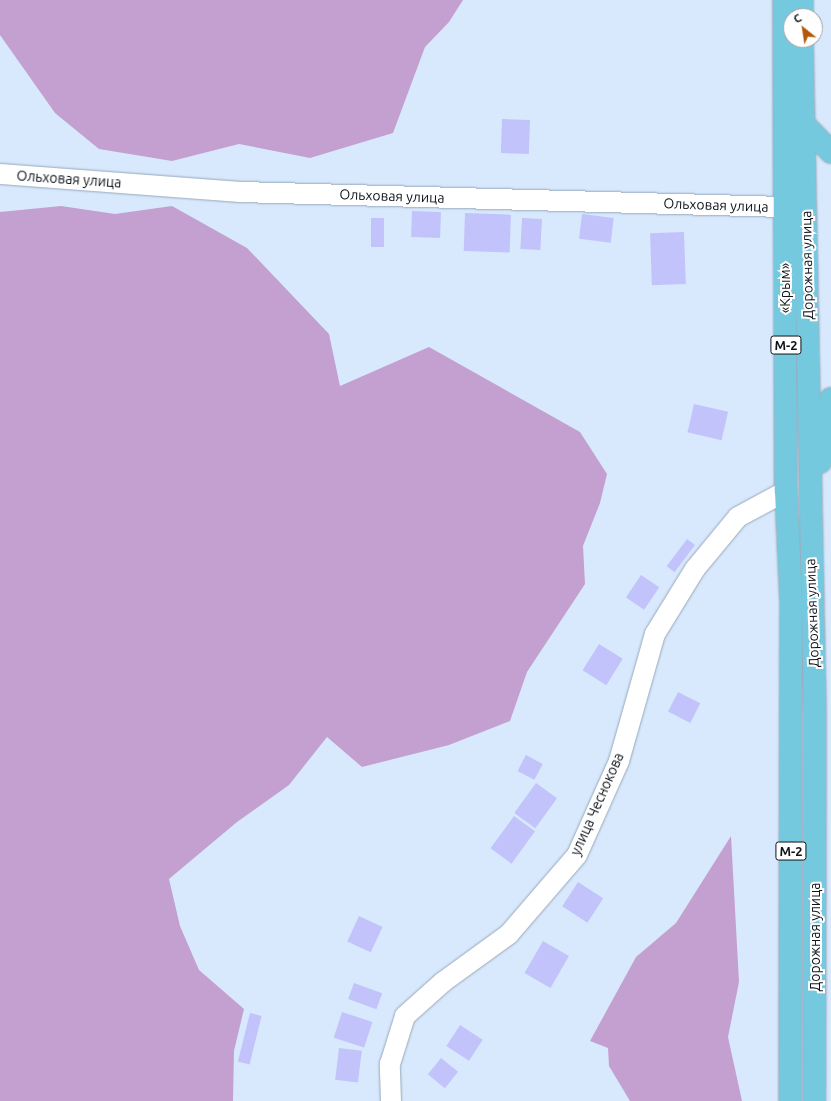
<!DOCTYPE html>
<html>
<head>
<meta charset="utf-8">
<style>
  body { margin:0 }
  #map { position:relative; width:831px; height:1101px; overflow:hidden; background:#d8e9fd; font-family:Ubuntu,sans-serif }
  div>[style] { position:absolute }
  .forest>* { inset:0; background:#c3a0d0 }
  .building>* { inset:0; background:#c3c3fb; transform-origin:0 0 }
  .roads { filter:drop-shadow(0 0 1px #98a8bb) drop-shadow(0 0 1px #98a8bb) }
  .minor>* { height:20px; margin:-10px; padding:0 10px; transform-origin:10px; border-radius:10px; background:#fff }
  .primary>* { height:22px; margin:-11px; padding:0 11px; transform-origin:11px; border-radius:11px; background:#75c9de }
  span { translate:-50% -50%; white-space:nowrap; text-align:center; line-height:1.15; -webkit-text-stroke:4px #fff; paint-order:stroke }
  .shield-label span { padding:1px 3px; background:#fff; border:1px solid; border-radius:3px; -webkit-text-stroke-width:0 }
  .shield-label { font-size:13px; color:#0e131a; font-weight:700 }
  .street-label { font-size:14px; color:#0e131a }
  .north { position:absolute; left:783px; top:8px; width:40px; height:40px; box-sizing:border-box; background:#fff; border:1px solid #9fa1a3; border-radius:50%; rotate:330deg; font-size:11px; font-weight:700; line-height:16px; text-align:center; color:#0e131a }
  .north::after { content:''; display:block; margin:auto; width:14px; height:18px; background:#b65707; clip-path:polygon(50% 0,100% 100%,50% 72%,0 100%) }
</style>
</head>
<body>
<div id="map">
  <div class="forest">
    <div style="clip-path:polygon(0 0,463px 0,449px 22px,425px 47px,393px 133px,310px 158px,239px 144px,172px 161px,99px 149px,55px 113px,0 35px)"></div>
    <div style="clip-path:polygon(61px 206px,115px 214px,172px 206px,247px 248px,329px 334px,340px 386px,429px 347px,580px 432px,607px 474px,600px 503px,583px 546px,585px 584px,527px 672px,510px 721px,449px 745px,362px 767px,327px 737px,289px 785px,237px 822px,169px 879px,180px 926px,199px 970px,244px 1009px,234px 1051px,233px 1101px,0 1101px,0 212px)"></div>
    <div style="clip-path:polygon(731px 836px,739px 982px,728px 1037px,742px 1101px,630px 1101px,609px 1066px,608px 1048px,590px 1041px,636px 957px,676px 923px)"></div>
  </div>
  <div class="building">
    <div style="left:502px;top:119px;width:28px;height:34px;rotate:2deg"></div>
    <div style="left:412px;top:211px;width:29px;height:26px;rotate:2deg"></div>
    <div style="left:465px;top:213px;width:46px;height:38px;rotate:2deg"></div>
    <div style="left:582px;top:214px;width:32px;height:25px;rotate:7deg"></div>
    <div style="left:371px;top:218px;width:13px;height:29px"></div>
    <div style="left:522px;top:218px;width:20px;height:31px;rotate:3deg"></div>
    <div style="left:684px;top:232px;width:52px;height:34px;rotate:88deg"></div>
    <div style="left:694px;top:404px;width:35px;height:29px;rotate:13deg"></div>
    <div style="left:687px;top:539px;width:10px;height:34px;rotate:37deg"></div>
    <div style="left:641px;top:575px;width:22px;height:27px;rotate:34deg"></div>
    <div style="left:599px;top:644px;width:28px;height:31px;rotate:32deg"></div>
    <div style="left:678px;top:692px;width:25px;height:22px;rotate:27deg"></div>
    <div style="left:526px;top:755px;width:19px;height:18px;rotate:28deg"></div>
    <div style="left:536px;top:783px;width:26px;height:37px;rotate:36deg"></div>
    <div style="left:514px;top:816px;width:26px;height:40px;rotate:36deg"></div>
    <div style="left:578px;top:882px;width:30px;height:29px;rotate:33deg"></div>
    <div style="left:359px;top:916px;width:26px;height:28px;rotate:25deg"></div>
    <div style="left:543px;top:941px;width:30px;height:37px;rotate:30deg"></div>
    <div style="left:354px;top:983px;width:30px;height:17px;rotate:20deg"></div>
    <div style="left:342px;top:1012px;width:32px;height:27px;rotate:18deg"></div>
    <div style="left:250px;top:1013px;width:12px;height:50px;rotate:14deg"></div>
    <div style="left:460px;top:1025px;width:27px;height:25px;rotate:33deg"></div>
    <div style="left:339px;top:1048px;width:23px;height:32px;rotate:7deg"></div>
    <div style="left:441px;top:1058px;width:22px;height:21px;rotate:39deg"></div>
  </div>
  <div class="roads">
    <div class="minor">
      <div style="left:0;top:174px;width:241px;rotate:4.3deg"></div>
      <div style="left:240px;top:192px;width:545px;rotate:1.58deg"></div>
      <div style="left:391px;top:1101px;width:37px;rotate:-92deg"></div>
      <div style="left:390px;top:1064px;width:50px;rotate:-72.6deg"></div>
      <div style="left:405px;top:1016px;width:51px;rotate:-41.8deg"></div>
      <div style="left:443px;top:982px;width:82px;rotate:-36deg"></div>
      <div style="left:509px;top:934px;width:104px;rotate:-49.3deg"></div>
      <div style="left:577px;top:855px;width:103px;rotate:-65.9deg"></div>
      <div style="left:619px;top:761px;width:132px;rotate:-74.2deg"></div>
      <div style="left:655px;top:634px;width:76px;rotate:-58.4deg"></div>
      <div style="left:695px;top:569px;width:67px;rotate:-50.4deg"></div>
      <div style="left:738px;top:517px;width:55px;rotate:-28.4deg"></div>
    </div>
    <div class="primary">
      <div style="left:784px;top:0;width:491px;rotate:89.8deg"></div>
      <div style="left:786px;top:491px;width:109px;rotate:87.4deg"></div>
      <div style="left:791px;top:600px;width:501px;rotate:90.11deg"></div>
      <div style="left:802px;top:16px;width:16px;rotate:-90deg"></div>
      <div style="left:802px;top:40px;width:679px;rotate:88.9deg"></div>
      <div style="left:815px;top:719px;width:382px;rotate:90.1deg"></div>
      <div style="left:799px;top:119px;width:46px;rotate:45.9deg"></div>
      <div style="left:820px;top:462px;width:64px;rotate:-80.1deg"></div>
    </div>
  </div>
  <div class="shield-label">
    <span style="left:786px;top:345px">М-2</span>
    <span style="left:791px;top:851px">М-2</span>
  </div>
  <div class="street-label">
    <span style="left:69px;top:179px;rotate:4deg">Ольховая улица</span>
    <span style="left:392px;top:196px;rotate:2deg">Ольховая улица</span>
    <span style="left:716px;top:205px;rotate:2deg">Ольховая улица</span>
    <span style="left:807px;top:265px;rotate:-91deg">Дорожная улица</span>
    <span style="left:785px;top:288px;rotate:-90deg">«Крым»</span>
    <span style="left:812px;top:613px;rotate:-92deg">Дорожная улица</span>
    <span style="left:597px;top:804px;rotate:-66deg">улица Чеснокова</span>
    <span style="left:815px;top:937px;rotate:-90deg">Дорожная улица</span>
  </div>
  <div class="north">С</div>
</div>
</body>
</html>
